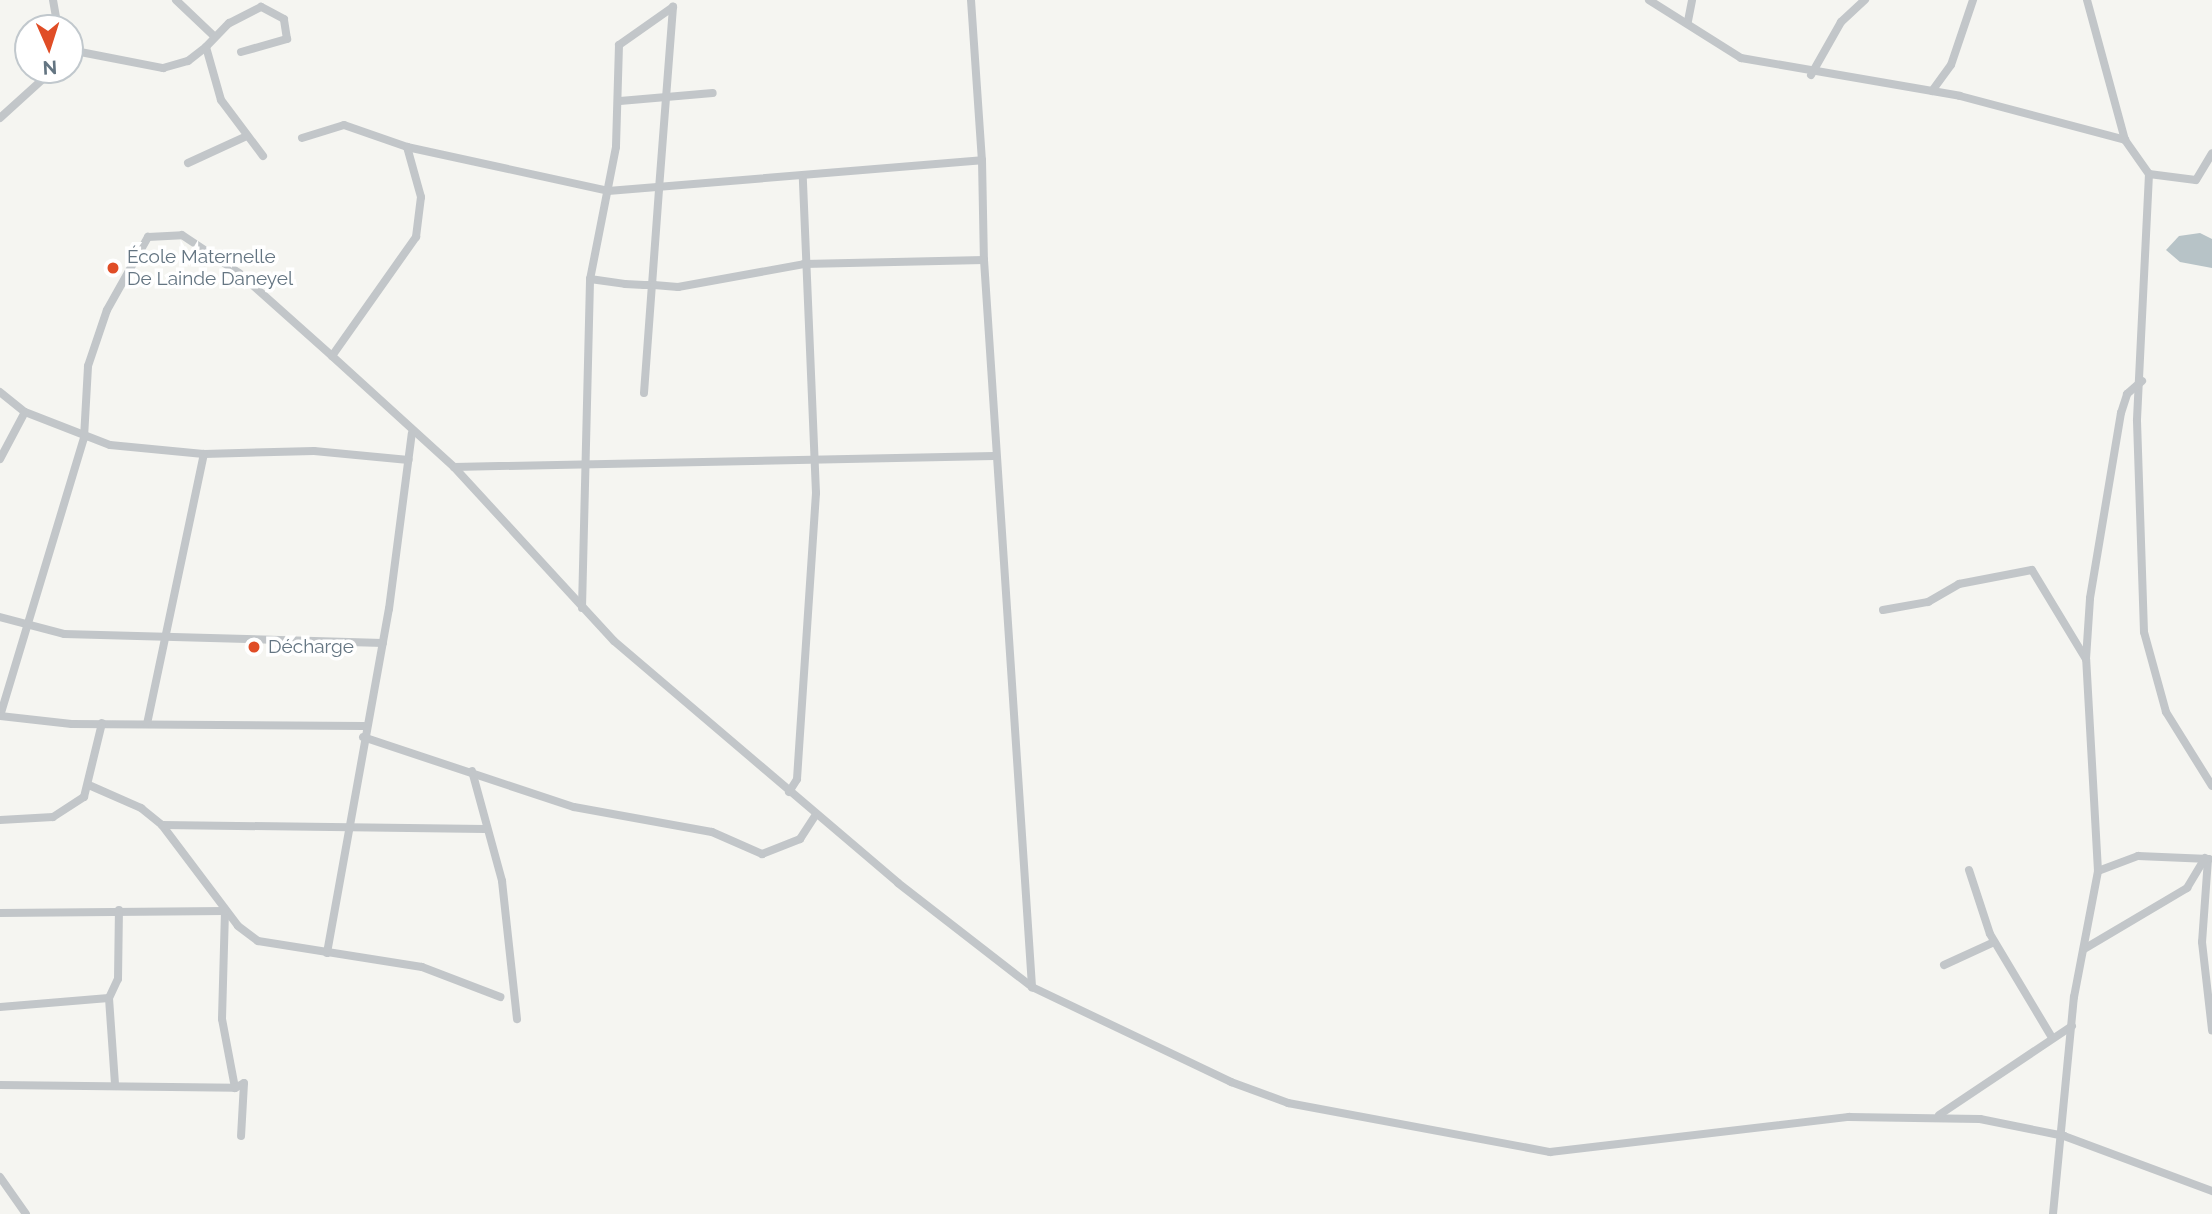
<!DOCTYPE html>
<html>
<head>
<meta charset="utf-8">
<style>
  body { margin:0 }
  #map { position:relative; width:2212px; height:1214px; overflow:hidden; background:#f5f5f1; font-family:Raleway,sans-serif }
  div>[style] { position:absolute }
  .water>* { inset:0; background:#b7c3c7 }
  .street>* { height:8px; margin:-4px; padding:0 4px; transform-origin:4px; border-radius:4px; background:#c2c6c9 }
  .dots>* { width:19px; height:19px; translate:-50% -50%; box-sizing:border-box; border:4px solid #fff; border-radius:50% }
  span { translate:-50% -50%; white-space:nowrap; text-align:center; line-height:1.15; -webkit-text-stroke:7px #fff; paint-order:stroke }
  .poi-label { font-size:19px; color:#647582 }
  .left { translate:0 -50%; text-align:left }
  .north { position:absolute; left:14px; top:14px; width:70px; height:70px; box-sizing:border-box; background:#fff; border:2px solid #c1c8cd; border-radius:50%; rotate:177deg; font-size:19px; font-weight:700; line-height:28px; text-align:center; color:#647582 }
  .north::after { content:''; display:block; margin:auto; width:24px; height:32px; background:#e04d26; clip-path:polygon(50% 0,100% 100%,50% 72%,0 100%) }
</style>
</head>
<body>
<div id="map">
  <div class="water">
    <div style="clip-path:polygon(2200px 233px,2212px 239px,2212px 268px,2180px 262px,2166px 250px,2179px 236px)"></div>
  </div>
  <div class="street">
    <div style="left:53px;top:0;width:28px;rotate:80deg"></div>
    <div style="left:176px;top:0;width:52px;rotate:43.5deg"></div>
    <div style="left:971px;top:0;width:160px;rotate:86.1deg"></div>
    <div style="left:1649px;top:0;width:109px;rotate:32.2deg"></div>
    <div style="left:1741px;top:58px;width:222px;rotate:9.8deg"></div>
    <div style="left:1960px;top:96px;width:171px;rotate:14.9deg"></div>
    <div style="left:2087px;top:0;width:145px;rotate:74.8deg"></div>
    <div style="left:2125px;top:140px;width:42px;rotate:54.8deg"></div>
    <div style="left:2149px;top:174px;width:247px;rotate:92.8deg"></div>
    <div style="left:2137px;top:421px;width:211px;rotate:88.1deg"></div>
    <div style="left:2144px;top:632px;width:83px;rotate:74.6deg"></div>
    <div style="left:2166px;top:712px;width:87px;rotate:58.1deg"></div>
    <div style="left:1688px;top:21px;width:21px;rotate:-79deg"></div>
    <div style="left:70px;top:50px;width:95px;rotate:11deg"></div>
    <div style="left:163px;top:68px;width:26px;rotate:-16deg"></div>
    <div style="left:188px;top:61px;width:23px;rotate:-38deg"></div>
    <div style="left:241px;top:52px;width:48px;rotate:-15.8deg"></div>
    <div style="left:287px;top:39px;width:20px;rotate:-99deg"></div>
    <div style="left:284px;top:19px;width:26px;rotate:-152deg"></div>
    <div style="left:261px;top:7px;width:36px;rotate:153deg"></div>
    <div style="left:229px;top:23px;width:33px;rotate:134deg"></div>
    <div style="left:206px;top:47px;width:55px;rotate:74.2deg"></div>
    <div style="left:221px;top:100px;width:70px;rotate:53.1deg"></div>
    <div style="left:1811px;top:75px;width:61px;rotate:-60.5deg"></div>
    <div style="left:1841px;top:22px;width:33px;rotate:-43deg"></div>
    <div style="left:1932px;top:91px;width:32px;rotate:-54deg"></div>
    <div style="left:1951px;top:65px;width:69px;rotate:-71.3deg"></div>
    <div style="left:620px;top:101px;width:93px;rotate:-4.9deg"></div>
    <div style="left:0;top:118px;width:72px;rotate:-42.2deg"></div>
    <div style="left:302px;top:138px;width:44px;rotate:-17.2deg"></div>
    <div style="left:344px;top:125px;width:67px;rotate:19.2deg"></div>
    <div style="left:407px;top:147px;width:206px;rotate:12.3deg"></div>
    <div style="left:608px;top:191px;width:375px;rotate:-4.7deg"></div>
    <div style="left:982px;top:160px;width:100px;rotate:88.9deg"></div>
    <div style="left:188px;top:163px;width:65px;rotate:-24.6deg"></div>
    <div style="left:2149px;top:174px;width:47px;rotate:7.3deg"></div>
    <div style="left:2196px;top:180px;width:31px;rotate:-59deg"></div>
    <div style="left:332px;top:356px;width:146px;rotate:-54.8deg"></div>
    <div style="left:416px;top:237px;width:40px;rotate:-82.9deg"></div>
    <div style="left:421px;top:197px;width:52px;rotate:-105.6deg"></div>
    <div style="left:0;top:392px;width:32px;rotate:39deg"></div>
    <div style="left:25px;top:412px;width:91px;rotate:21.2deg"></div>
    <div style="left:110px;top:445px;width:94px;rotate:5.5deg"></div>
    <div style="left:204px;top:454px;width:110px;rotate:-1.6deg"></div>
    <div style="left:314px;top:451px;width:95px;rotate:5.4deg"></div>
    <div style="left:644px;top:393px;width:108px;rotate:-85.8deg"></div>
    <div style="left:652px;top:285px;width:96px;rotate:-85.8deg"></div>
    <div style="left:659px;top:189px;width:183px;rotate:-85.6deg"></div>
    <div style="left:673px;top:7px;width:66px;rotate:144.9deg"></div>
    <div style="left:619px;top:45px;width:102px;rotate:91.7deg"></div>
    <div style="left:616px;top:147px;width:135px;rotate:101.1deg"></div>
    <div style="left:590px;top:279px;width:35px;rotate:8deg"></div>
    <div style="left:625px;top:284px;width:19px;rotate:3deg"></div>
    <div style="left:644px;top:285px;width:10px"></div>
    <div style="left:654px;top:285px;width:24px;rotate:5deg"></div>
    <div style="left:678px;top:287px;width:128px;rotate:-10.3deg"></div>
    <div style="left:804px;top:264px;width:180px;rotate:-1.3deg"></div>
    <div style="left:984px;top:260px;width:729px;rotate:86.22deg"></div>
    <div style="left:0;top:459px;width:53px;rotate:-62deg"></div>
    <div style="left:454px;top:467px;width:540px;rotate:-1.17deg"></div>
    <div style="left:582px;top:608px;width:329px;rotate:-88.6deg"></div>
    <div style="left:1883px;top:610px;width:46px;rotate:-10.1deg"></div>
    <div style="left:1928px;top:602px;width:36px;rotate:-30deg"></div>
    <div style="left:1959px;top:584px;width:74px;rotate:-10.9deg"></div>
    <div style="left:2032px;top:570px;width:104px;rotate:58.8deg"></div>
    <div style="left:0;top:617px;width:66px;rotate:14.9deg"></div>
    <div style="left:64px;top:634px;width:319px;rotate:1.6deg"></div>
    <div style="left:0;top:716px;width:290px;rotate:-73.2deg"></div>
    <div style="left:84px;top:438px;width:72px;rotate:-86.8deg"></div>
    <div style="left:88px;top:366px;width:59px;rotate:-71.3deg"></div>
    <div style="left:107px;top:310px;width:84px;rotate:-60.7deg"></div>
    <div style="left:148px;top:237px;width:34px;rotate:-3deg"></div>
    <div style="left:182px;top:235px;width:69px;rotate:33.7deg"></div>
    <div style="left:239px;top:273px;width:125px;rotate:41.7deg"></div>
    <div style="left:332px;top:356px;width:165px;rotate:42.3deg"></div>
    <div style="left:454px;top:467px;width:236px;rotate:47.4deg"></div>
    <div style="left:614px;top:641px;width:373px;rotate:40.4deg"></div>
    <div style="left:898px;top:883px;width:170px;rotate:37.8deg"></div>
    <div style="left:1032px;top:987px;width:221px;rotate:25.5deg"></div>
    <div style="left:1231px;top:1082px;width:61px;rotate:20.2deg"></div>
    <div style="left:1288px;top:1103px;width:267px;rotate:10.6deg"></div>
    <div style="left:1550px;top:1152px;width:301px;rotate:-6.7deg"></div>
    <div style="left:1849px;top:1117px;width:131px;rotate:0.9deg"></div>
    <div style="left:1980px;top:1119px;width:86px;rotate:11.4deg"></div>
    <div style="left:2064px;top:1136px;width:158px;rotate:20.4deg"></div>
    <div style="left:0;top:716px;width:72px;rotate:6.3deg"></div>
    <div style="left:72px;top:724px;width:292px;rotate:0.4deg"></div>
    <div style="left:147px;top:724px;width:276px;rotate:-78.1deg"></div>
    <div style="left:363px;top:737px;width:222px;rotate:18.4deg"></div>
    <div style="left:574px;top:807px;width:140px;rotate:10.3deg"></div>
    <div style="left:712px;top:832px;width:55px;rotate:23.7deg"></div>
    <div style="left:762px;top:854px;width:41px;rotate:-21.5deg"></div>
    <div style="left:800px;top:839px;width:27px;rotate:-57deg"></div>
    <div style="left:472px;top:771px;width:114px;rotate:74.7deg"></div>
    <div style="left:502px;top:881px;width:139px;rotate:83.8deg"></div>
    <div style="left:91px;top:786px;width:55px;rotate:23.7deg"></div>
    <div style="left:141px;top:808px;width:27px;rotate:39deg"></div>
    <div style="left:162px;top:825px;width:126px;rotate:53deg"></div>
    <div style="left:238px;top:926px;width:25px;rotate:37deg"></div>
    <div style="left:258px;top:941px;width:166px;rotate:9deg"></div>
    <div style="left:422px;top:967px;width:84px;rotate:21deg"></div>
    <div style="left:789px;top:792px;width:15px;rotate:-58deg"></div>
    <div style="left:797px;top:779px;width:287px;rotate:-86.2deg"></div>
    <div style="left:816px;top:493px;width:315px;rotate:-92.4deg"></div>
    <div style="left:0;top:820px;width:53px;rotate:-3.2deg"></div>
    <div style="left:53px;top:817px;width:37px;rotate:-33deg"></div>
    <div style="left:84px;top:797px;width:76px;rotate:-76.3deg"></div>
    <div style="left:162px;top:825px;width:323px;rotate:0.7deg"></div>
    <div style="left:2208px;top:859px;width:83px;rotate:94.1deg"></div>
    <div style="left:2202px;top:942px;width:89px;rotate:83.5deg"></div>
    <div style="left:1969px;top:870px;width:67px;rotate:71.8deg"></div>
    <div style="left:1990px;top:934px;width:119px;rotate:59.1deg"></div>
    <div style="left:2098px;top:871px;width:43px;rotate:-20.6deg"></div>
    <div style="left:2138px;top:856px;width:71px;rotate:2.4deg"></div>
    <div style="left:225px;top:911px;width:108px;rotate:91.6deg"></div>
    <div style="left:222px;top:1019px;width:70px;rotate:79.3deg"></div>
    <div style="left:235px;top:1088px;width:10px;rotate:-29deg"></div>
    <div style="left:244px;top:1083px;width:53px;rotate:93.2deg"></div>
    <div style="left:0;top:913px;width:225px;rotate:-0.5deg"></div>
    <div style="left:2084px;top:949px;width:120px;rotate:-30.6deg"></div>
    <div style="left:2187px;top:888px;width:35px;rotate:-59deg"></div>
    <div style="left:327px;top:953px;width:350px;rotate:-79.8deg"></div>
    <div style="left:389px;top:609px;width:177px;rotate:-82.6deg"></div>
    <div style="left:1944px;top:965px;width:55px;rotate:-24.7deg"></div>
    <div style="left:0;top:1007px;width:109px;rotate:-4.7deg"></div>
    <div style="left:115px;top:1084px;width:86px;rotate:-94deg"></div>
    <div style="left:109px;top:998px;width:21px;rotate:-65deg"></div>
    <div style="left:118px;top:979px;width:69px;rotate:-89.2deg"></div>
    <div style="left:0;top:1085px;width:235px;rotate:0.7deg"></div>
    <div style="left:1939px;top:1115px;width:160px;rotate:-33.8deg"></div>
    <div style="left:0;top:1177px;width:45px;rotate:54.9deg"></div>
    <div style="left:2053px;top:1214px;width:218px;rotate:-84.5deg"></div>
    <div style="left:2074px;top:997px;width:128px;rotate:-79.2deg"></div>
    <div style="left:2098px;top:871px;width:212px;rotate:-93.2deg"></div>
    <div style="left:2086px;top:659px;width:61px;rotate:-86.2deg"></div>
    <div style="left:2090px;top:598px;width:188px;rotate:-80.5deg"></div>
    <div style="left:2121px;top:413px;width:20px;rotate:-72deg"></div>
    <div style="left:2127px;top:394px;width:20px;rotate:-41deg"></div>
  </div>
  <div class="dots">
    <div style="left:113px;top:268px;background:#e04d26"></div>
    <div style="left:254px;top:647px;background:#e04d26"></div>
  </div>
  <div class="poi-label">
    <span class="left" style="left:127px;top:268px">École Maternelle<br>De Lainde Daneyel</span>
    <span class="left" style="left:268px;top:647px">Décharge</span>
  </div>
  <div class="north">N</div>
</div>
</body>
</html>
